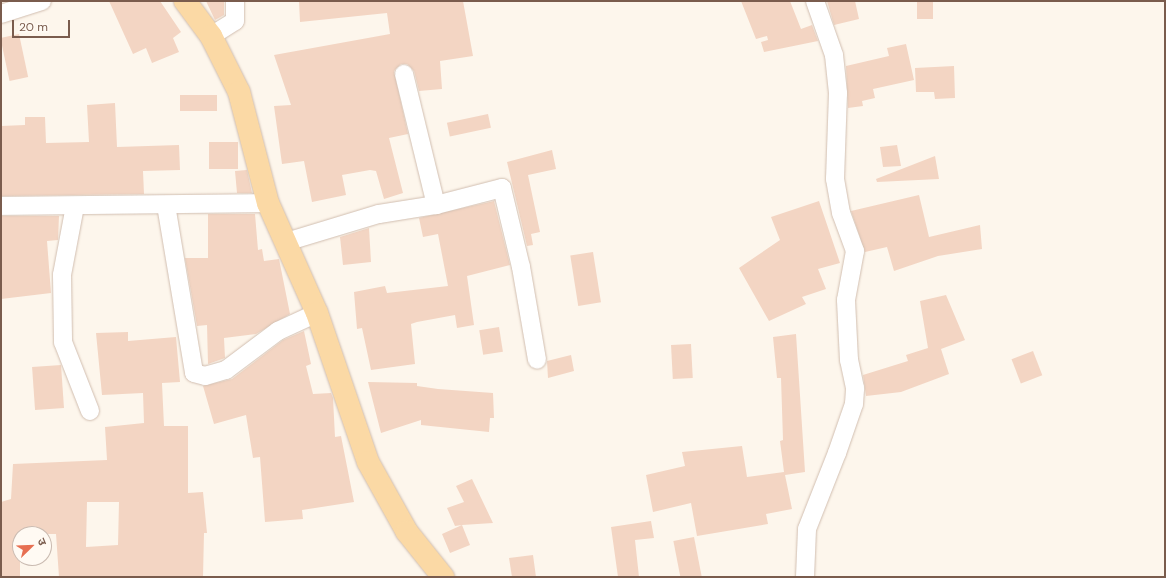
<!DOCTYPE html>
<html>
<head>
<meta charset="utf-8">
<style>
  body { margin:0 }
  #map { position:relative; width:1166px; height:578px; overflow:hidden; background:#fdf6ec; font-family:"DM Sans","Noto Sans Devanagari",sans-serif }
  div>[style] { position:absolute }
  .building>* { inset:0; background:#f3d5c3; transform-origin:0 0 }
  .roads { filter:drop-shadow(0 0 1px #d1beb0) drop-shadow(0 0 1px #d1beb0) }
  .street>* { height:18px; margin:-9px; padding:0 9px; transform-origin:9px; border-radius:9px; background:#fff }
  .primary>* { height:22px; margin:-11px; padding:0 11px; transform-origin:11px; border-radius:11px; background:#fbd9a5 }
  span { translate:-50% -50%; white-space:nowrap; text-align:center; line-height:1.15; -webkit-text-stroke:3px #fffaf3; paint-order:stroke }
  .frame { position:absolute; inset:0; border:2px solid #7a5c4d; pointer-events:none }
  .north { position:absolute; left:12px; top:526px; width:40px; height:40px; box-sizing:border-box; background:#fffaf3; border:1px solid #cabbb1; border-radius:50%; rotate:67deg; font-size:11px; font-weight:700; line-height:16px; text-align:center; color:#7a5c4d }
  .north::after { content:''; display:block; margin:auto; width:14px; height:18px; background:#e76f51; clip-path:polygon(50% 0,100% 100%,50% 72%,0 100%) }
  .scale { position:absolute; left:12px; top:20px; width:58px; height:18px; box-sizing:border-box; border:2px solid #7a5c4d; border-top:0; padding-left:5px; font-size:12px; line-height:14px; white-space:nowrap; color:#7a5c4d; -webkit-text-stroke:3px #fffaf3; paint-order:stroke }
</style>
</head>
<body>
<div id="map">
  <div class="building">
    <div style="clip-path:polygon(109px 1px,160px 1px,181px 32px,173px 38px,179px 52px,152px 63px,146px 48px,133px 54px)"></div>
    <div style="clip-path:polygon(206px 1px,224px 1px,224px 15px,215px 20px)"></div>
    <div style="clip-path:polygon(299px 1px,463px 1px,473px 56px,440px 61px,442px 89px,419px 91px,414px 71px,407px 64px,401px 64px,394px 71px,408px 134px,389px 138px,403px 193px,384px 199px,376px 171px,370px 170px,342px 175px,346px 195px,312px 202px,304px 161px,282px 164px,274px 106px,291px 105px,274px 55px,390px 34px,387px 13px,300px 22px)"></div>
    <div style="clip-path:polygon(741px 1px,790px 1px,801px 29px,812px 25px,818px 41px,764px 52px,761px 42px,768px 40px,767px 36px,756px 39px)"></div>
    <div style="clip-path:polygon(827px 1px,855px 1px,859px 19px,834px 25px)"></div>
    <div style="left:917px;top:1px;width:16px;height:18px"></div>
    <div style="left:19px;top:34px;width:44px;height:19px;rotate:78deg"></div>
    <div style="clip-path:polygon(906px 44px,914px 80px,873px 89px,875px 98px,862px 101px,863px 106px,848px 108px,846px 66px,889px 56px,887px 48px)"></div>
    <div style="clip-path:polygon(954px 66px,955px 98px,935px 99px,934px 92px,916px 92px,915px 68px)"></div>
    <div style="left:217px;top:95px;width:16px;height:37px;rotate:90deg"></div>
    <div style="clip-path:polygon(115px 103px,117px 147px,179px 145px,180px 170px,143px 171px,144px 194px,1px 196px,1px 126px,25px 125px,25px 117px,45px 117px,46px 143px,89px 142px,87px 105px)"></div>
    <div style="left:488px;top:114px;width:14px;height:42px;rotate:78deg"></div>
    <div style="left:209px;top:142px;width:29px;height:27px"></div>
    <div style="clip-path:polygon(897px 145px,901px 166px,883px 167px,880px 147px)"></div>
    <div style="clip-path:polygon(552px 150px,556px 169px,528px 175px,540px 232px,531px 234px,533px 245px,527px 246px,507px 162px)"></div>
    <div style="clip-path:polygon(935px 156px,939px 179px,877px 182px,876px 179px)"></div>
    <div style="clip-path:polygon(247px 170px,252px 193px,237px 193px,235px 171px)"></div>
    <div style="clip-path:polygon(919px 195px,929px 237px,980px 225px,982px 249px,938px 256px,894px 271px,887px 247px,865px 252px,851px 211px)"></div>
    <div style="clip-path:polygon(494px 201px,510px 265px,467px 276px,474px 325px,457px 328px,455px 315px,417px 322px,411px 324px,415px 364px,371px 370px,362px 328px,357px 329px,354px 292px,385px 286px,387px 293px,448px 286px,438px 234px,423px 237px,419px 218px)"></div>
    <div style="clip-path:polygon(819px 201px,840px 263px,818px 269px,826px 289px,802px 297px,806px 304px,769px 321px,739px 268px,780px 240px,771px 217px)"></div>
    <div style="clip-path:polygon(208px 214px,255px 214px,258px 250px,262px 249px,264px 261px,279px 259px,290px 314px,256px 334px,224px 338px,225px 358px,208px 364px,207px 325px,197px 326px,185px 258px,208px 258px)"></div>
    <div style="clip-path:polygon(1px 216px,59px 216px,58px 240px,47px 241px,51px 293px,1px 299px)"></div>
    <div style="clip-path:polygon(369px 228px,371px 262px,343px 265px,340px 237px)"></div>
    <div style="left:593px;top:252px;width:51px;height:23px;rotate:81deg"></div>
    <div style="clip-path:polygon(946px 295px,965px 340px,941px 349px,949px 374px,901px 392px,866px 396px,863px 375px,908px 361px,906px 355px,928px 348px,920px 301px)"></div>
    <div style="left:499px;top:327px;width:25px;height:20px;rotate:81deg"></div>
    <div style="clip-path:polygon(304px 331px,311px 364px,306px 366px,313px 394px,331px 393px,333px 398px,335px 437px,341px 436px,354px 502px,302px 510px,303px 519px,265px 522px,260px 457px,253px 458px,246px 415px,214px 424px,203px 386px,232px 379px,283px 340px)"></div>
    <div style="clip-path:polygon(evenodd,128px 332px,128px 341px,176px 337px,180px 382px,162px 383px,164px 426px,188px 426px,188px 493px,203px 492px,207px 533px,204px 533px,203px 577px,59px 577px,56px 534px,20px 534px,20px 577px,1px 577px,1px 502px,11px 499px,13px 464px,107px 460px,105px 427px,144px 423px,143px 393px,102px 395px,96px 333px,128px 332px,87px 502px,119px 502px,118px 545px,86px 547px,87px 502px)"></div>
    <div style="clip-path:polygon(796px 334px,805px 472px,785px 475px,792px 509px,766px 514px,768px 524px,697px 536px,691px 503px,653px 512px,646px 475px,685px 466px,682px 452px,742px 446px,747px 477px,784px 472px,780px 441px,783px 440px,781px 378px,777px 378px,773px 337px)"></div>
    <div style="left:691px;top:344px;width:34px;height:20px;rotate:87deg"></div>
    <div style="left:1033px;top:351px;width:26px;height:23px;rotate:69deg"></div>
    <div style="clip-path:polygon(571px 355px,574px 371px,548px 378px,547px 361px)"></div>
    <div style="left:61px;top:365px;width:43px;height:29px;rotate:86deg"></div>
    <div style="clip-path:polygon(368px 382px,417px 383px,417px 386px,438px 389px,493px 393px,494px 418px,490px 418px,489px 432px,421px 425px,421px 420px,381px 433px)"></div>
    <div style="clip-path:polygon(472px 479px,493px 523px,462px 525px,470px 545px,450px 553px,442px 534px,462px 525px,455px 526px,447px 508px,464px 502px,456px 486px)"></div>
    <div style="clip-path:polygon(651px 521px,654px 538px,635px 540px,639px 577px,618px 577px,611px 527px)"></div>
    <div style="left:694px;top:537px;width:41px;height:21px;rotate:79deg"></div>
    <div style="clip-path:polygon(533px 555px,536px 577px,512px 577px,509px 558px)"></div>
  </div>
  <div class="roads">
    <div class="street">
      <div style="left:1px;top:14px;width:43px;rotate:-17.6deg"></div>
      <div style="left:211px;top:36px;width:28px;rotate:-32deg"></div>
      <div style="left:235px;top:21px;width:20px;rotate:-90deg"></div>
      <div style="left:404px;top:74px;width:135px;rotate:76.3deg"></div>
      <div style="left:166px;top:205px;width:170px;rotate:80.5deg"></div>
      <div style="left:194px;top:373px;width:11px;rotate:15deg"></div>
      <div style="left:205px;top:376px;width:22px;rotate:-16deg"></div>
      <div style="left:226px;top:370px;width:65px;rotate:-36.9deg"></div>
      <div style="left:278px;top:331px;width:43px;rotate:-24.8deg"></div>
      <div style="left:1px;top:206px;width:267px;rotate:-0.6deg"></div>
      <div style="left:75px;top:206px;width:70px;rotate:100.7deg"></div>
      <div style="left:62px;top:275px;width:67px;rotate:89.1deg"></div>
      <div style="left:63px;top:342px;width:74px;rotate:68.6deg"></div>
      <div style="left:286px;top:242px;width:97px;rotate:-16.8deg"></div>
      <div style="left:379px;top:214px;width:58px;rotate:-9deg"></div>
      <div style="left:436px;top:205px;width:68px;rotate:-14.4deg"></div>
      <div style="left:502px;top:188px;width:81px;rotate:76.5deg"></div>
      <div style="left:521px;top:267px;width:94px;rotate:80.2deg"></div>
      <div style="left:805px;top:577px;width:48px;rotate:-87.6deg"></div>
      <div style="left:807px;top:529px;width:82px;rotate:-68.5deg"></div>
      <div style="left:837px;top:453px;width:52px;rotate:-70.9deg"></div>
      <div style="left:854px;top:404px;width:16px;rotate:-86deg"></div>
      <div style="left:855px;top:388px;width:29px;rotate:-102deg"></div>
      <div style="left:849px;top:360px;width:60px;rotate:-92.9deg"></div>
      <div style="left:846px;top:300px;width:50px;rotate:-79.6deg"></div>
      <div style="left:855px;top:251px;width:40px;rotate:-110.2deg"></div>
      <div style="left:841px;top:213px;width:35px;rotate:-100deg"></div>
      <div style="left:835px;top:179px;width:86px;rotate:-88deg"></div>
      <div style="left:838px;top:93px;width:38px;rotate:-96deg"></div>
      <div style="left:834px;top:55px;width:57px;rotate:-109.4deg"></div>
    </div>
    <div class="primary">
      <div style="left:185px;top:1px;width:44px;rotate:53.4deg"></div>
      <div style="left:211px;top:36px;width:63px;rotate:63.4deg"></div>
      <div style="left:239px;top:92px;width:115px;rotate:75.4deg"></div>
      <div style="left:268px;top:203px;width:120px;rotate:66deg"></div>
      <div style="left:317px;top:313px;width:157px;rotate:71.1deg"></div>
      <div style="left:368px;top:462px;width:80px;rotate:60.9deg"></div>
      <div style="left:407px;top:532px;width:58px;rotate:51.3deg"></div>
    </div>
  </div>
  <div class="frame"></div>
  <div class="north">उ</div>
  <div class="scale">20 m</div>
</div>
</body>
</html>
